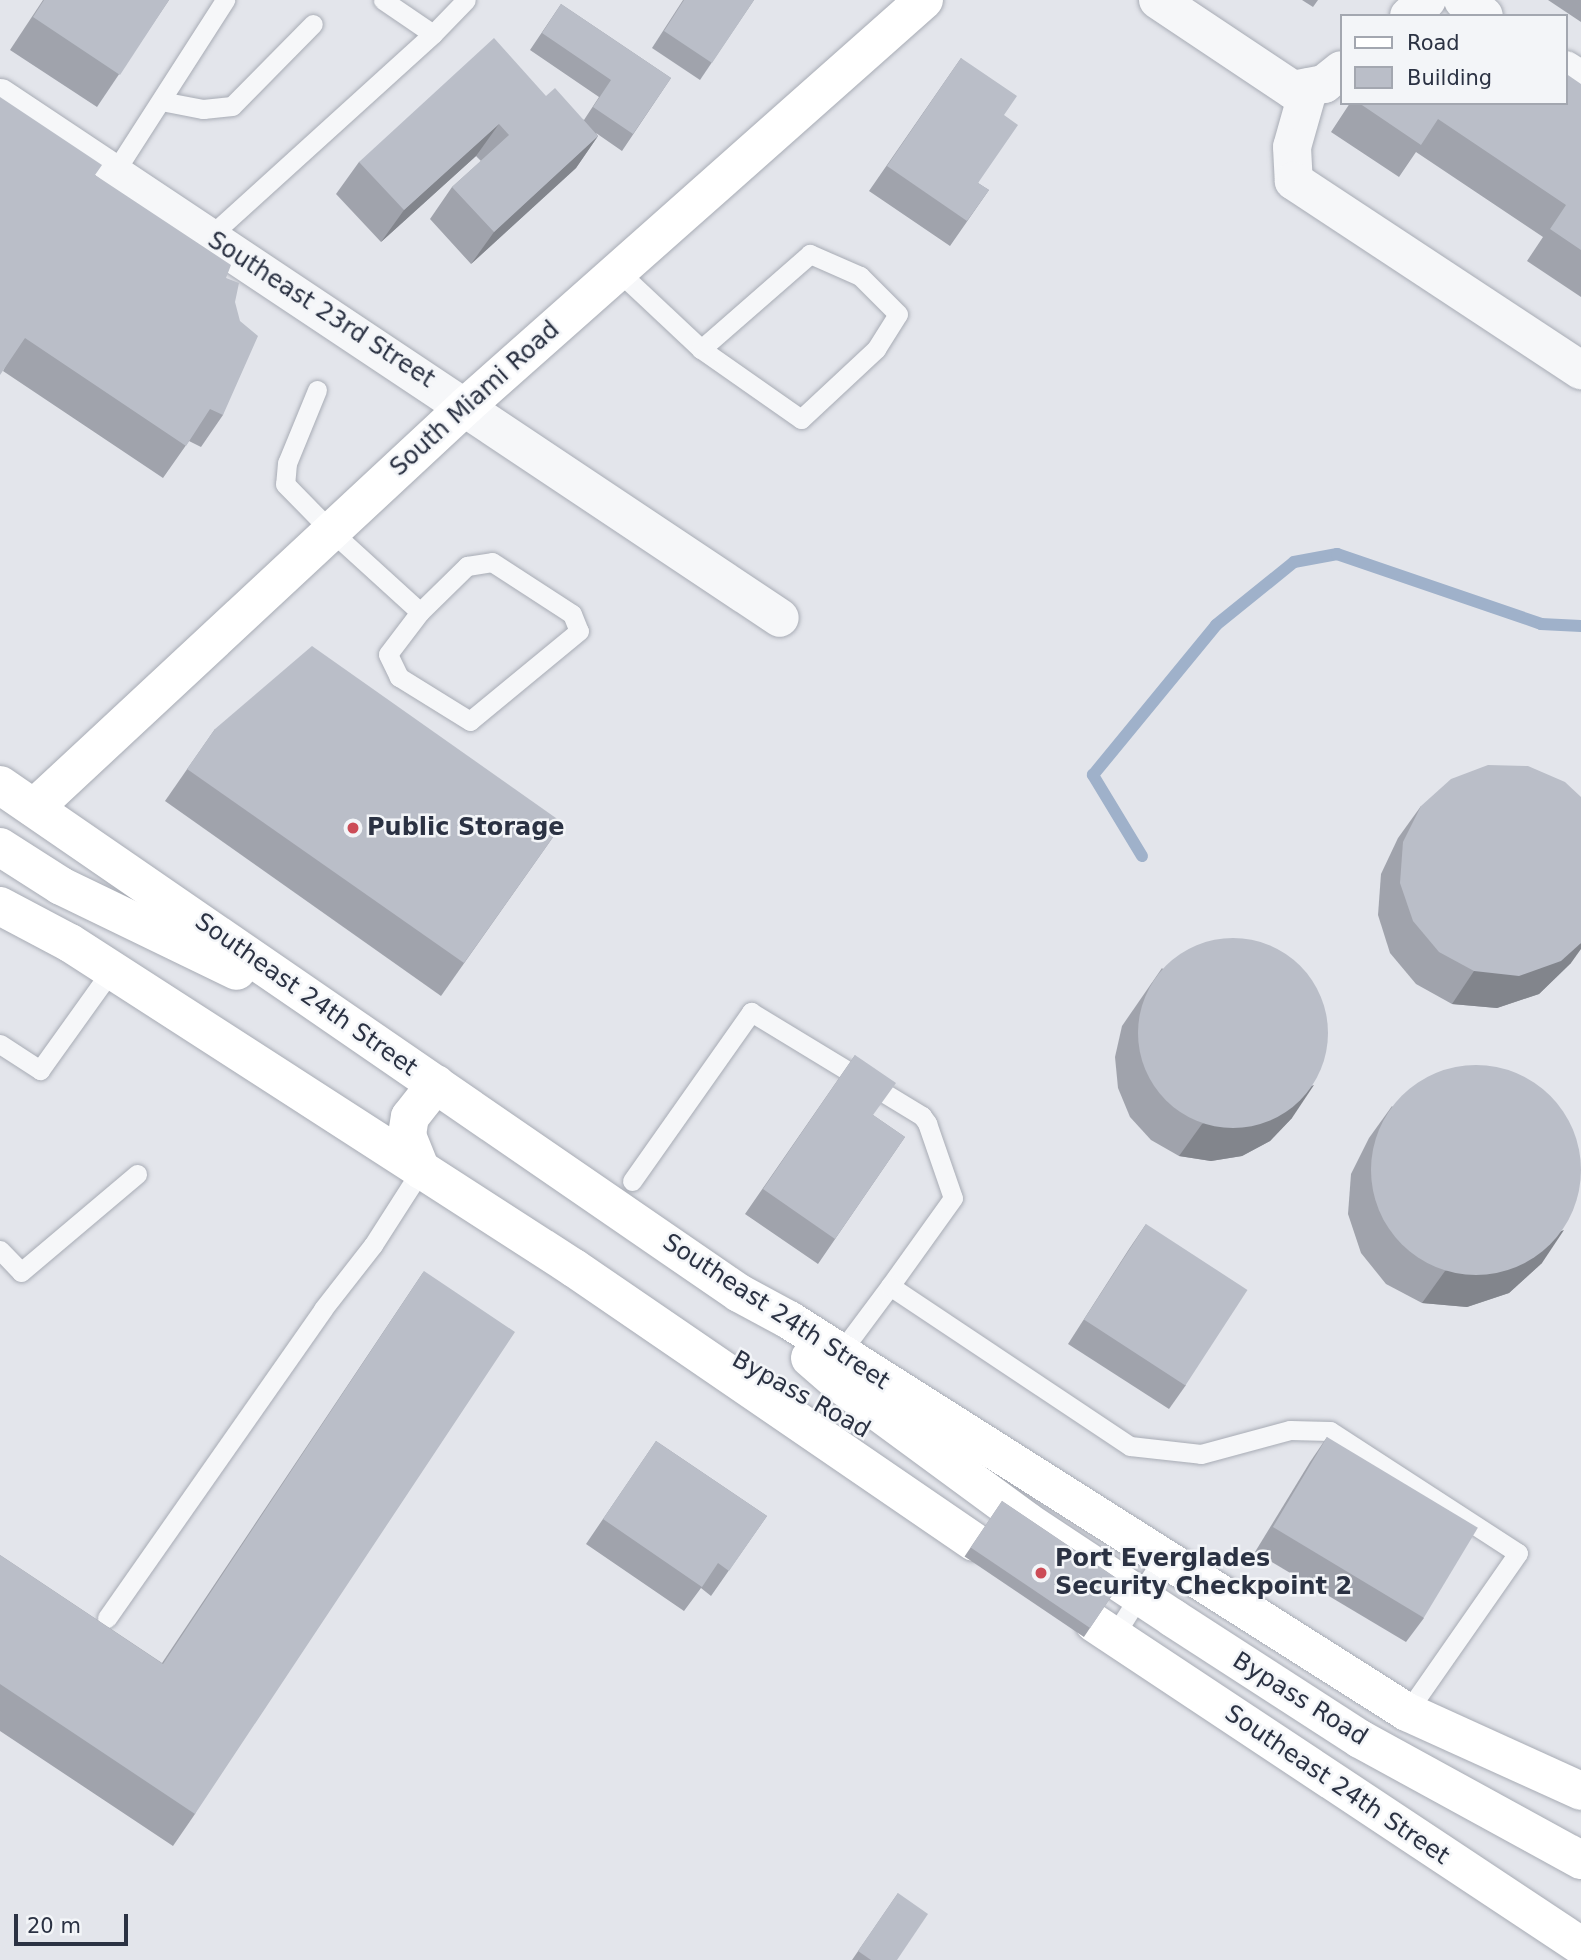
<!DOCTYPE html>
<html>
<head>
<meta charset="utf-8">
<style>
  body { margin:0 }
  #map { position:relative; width:1581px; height:1960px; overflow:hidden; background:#e3e5eb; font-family:"DejaVu Sans",sans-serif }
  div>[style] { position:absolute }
  .stream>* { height:12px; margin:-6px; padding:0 6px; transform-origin:6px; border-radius:6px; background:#9fb1ca }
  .roads { filter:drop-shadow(0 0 2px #a8acb5) drop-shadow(0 0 2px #a8acb5) }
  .lane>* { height:19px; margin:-9.5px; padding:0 9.5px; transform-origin:9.5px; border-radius:9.5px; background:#f6f7f9 }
  .street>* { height:38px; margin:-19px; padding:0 19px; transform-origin:19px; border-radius:19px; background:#f6f7f9 }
  .secondary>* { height:38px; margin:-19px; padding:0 19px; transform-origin:19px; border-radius:19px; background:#fff }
  .wall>* { inset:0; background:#a0a3ac; transform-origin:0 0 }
  .shaded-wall>* { inset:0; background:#82858c }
  .building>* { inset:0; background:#babec8; transform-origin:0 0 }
  .round { border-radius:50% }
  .dots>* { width:19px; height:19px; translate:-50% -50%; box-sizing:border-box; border:4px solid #f3f5f8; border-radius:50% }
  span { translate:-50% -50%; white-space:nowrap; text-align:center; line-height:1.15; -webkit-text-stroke:5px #f3f5f8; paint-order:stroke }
  .street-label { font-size:24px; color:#2b3243 }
  .poi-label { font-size:24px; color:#2b3243; font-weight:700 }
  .left { translate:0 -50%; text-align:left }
  .legend { position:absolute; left:1340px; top:14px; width:228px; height:91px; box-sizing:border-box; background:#f3f5f8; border:2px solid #a3a7b0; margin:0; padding:9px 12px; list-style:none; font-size:21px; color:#2b3243 }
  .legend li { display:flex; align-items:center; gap:14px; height:35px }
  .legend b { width:35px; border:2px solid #a3a7b0 }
  .scale { position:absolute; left:14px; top:1914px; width:114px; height:32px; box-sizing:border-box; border:4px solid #2b3243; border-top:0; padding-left:9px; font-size:21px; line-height:24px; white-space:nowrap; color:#2b3243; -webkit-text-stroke:5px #f3f5f8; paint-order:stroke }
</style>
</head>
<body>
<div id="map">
  <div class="stream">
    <div style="left:1142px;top:856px;width:95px;rotate:-121.2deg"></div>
    <div style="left:1093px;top:775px;width:194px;rotate:-50.6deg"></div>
    <div style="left:1216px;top:625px;width:100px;rotate:-38.9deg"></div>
    <div style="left:1294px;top:562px;width:44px;rotate:-10.5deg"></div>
    <div style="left:1337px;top:554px;width:216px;rotate:18.9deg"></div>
    <div style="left:1541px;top:624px;width:40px;rotate:2.9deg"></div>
  </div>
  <div class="roads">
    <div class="lane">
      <div style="left:383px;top:0;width:60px;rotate:34.2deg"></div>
      <div style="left:161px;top:101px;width:43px;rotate:10.8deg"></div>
      <div style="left:203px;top:109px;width:29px;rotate:-6deg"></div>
      <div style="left:232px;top:106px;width:115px;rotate:-45.4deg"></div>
      <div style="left:114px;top:173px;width:206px;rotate:-57.3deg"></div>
      <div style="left:209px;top:237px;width:302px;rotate:-42.2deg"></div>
      <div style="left:433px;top:34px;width:47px;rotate:-45.9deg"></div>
      <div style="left:618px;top:271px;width:114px;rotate:43.2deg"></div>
      <div style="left:701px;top:349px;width:122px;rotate:35deg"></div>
      <div style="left:801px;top:419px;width:103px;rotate:-43deg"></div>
      <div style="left:876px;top:349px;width:41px;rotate:-57.8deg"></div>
      <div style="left:898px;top:314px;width:54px;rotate:-135deg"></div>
      <div style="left:860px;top:276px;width:55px;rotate:-156.3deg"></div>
      <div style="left:810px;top:254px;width:145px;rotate:138.9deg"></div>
      <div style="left:317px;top:390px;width:79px;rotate:112.3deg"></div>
      <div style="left:287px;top:463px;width:21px;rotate:95deg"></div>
      <div style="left:285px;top:484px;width:66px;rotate:45.6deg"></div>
      <div style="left:331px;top:531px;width:120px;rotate:42.3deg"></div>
      <div style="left:420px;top:612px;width:66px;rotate:-44.4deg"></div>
      <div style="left:467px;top:566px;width:25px;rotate:-9deg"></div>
      <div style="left:492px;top:562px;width:95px;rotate:33deg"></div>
      <div style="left:572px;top:614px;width:18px;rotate:68deg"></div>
      <div style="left:579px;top:631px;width:141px;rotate:140.5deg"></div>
      <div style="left:470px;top:721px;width:84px;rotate:-148.2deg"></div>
      <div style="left:399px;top:677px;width:25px;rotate:-116deg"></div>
      <div style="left:388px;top:654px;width:53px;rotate:-52.7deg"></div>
      <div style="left:0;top:1044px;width:48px;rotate:33deg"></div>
      <div style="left:40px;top:1070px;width:122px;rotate:-54.4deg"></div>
      <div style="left:632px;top:1181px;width:207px;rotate:-54.8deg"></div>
      <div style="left:751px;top:1012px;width:200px;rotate:31.3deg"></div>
      <div style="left:922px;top:1116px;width:9px;rotate:54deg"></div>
      <div style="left:927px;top:1123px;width:79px;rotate:70.9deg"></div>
      <div style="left:953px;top:1198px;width:108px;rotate:125.6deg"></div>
      <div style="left:0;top:1250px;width:30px;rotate:46deg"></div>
      <div style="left:21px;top:1272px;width:152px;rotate:-40.2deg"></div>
      <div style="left:840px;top:1353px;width:84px;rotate:-53.3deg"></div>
      <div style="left:890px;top:1286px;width:288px;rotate:33.7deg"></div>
      <div style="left:1130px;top:1446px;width:71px;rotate:6.4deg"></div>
      <div style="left:1201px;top:1454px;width:92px;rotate:-15.1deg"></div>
      <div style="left:1290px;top:1430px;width:40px;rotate:1.4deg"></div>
      <div style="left:1330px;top:1431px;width:224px;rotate:33deg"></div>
      <div style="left:1518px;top:1553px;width:194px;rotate:124.9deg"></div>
      <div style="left:107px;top:1618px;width:377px;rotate:-55deg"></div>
      <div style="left:323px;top:1309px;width:81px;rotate:-52deg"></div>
      <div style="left:373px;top:1245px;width:89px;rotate:-57.4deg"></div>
      <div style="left:1114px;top:1636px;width:92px;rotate:-57.9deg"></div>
    </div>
    <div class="street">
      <div style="left:1158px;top:0;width:162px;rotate:33.7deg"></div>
      <div style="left:1293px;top:90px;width:32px;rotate:-11deg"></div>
      <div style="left:1324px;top:84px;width:22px;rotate:-39deg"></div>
      <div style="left:1463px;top:0;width:26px;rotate:37deg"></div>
      <div style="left:1409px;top:16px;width:24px;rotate:-42deg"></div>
      <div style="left:1565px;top:70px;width:19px;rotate:32deg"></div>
      <div style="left:1309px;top:87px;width:62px;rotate:105.8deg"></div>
      <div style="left:1292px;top:147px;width:34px;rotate:87deg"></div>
      <div style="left:1294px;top:181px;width:344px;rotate:33.4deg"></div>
      <div style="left:0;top:98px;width:937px;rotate:33.69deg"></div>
    </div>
    <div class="secondary">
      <div style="left:0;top:785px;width:897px;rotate:34.51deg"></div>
      <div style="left:739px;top:1293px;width:57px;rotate:28.4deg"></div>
      <div style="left:789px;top:1320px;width:732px;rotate:32.39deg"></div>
      <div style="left:1407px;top:1712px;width:191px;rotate:24.4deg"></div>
      <div style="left:34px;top:808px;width:590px;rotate:-42.94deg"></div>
      <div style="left:466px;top:406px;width:612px;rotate:-41.56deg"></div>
      <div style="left:0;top:847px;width:72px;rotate:32.6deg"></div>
      <div style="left:61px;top:886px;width:195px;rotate:25.8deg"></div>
      <div style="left:0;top:906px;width:79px;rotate:27.9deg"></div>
      <div style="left:70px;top:943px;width:600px;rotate:32.82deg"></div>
      <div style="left:574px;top:1268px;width:485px;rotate:34.4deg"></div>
      <div style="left:421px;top:1170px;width:38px;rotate:-112deg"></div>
      <div style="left:407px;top:1135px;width:18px;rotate:-81deg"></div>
      <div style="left:410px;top:1117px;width:42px;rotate:-51.8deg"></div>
      <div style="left:810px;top:1358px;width:35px;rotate:41deg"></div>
      <div style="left:836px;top:1381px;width:238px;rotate:36.3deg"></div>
      <div style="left:1028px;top:1522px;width:174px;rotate:33.5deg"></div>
      <div style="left:1173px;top:1618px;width:223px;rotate:32.9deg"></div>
      <div style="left:1360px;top:1739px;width:252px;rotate:28.7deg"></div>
      <div style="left:1094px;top:1623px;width:584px;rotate:33.55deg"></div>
    </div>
  </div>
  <div class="wall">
    <div style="clip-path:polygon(43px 0,169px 0,97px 107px,10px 50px)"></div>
    <div style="clip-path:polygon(683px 0,754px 0,700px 80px,652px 48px)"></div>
    <div style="clip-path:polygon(1302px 0,1318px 0,1313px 7px)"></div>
    <div style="clip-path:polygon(1548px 0,1581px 0,1581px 22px)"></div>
    <div style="clip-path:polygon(561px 4px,671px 78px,622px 151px,596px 133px,598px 136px,576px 168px,471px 264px,430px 219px,452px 187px,481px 161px,476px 156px,381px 242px,336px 194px,359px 162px,546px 96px,584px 120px,599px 97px,530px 50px)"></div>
    <div style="clip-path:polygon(961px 58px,1004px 115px,978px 183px,989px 190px,950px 246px,869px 191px)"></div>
    <div style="clip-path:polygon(1581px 84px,1581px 297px,1527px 261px,1543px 237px,1416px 152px,1399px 177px,1331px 132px,1350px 103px,1565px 103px)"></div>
    <div style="clip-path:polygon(95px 175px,226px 278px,235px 302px,223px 415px,201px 447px,189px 441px,163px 478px,3px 371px)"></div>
    <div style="clip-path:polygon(215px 729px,563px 823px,441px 996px,165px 801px)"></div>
    <div style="clip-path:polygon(1421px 806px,1571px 963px,1539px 994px,1497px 1008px,1452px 1004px,1416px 984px,1390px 953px,1378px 915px,1381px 874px,1398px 838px)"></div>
    <div style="clip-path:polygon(1162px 968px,1292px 1118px,1270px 1141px,1242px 1156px,1211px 1161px,1179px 1156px,1151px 1140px,1130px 1117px,1118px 1088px,1115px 1057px,1122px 1026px)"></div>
    <div style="clip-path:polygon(855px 1055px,873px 1115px,905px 1137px,818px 1264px,745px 1214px)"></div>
    <div style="clip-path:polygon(1392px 1106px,1542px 1263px,1509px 1293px,1467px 1307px,1422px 1303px,1386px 1284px,1361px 1253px,1348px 1214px,1351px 1174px,1369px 1138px)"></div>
    <div style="clip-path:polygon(1146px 1224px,1186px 1385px,1169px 1409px,1068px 1344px,1129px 1249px)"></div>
    <div style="clip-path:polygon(424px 1271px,195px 1814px,173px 1846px,0 1731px,0 1555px,162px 1663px)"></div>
    <div style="clip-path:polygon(1327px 1437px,1424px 1618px,1406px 1642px,1255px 1552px,1310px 1462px)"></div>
    <div style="clip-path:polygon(656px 1441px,767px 1516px,711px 1596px,701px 1588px,684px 1611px,586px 1544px)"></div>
    <div style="left:1002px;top:1501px;width:144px;height:67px;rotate:34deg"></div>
    <div style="clip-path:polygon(898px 1893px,897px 1960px,852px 1960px)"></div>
  </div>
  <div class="shaded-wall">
    <div style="clip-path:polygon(499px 124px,476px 156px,381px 242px,404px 210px)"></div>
    <div style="clip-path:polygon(598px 136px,576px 168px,471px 264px,494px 232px)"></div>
    <div style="clip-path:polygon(1581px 943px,1581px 949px,1571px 963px,1539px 994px,1497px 1008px,1452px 1004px,1474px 971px)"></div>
    <div style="clip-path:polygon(1314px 1085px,1292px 1118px,1270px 1141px,1242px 1156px,1211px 1161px,1179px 1156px,1202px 1124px)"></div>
    <div style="clip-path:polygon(1564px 1230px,1542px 1263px,1509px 1293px,1467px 1307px,1422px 1303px,1445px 1271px)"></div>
  </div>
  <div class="building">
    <div style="clip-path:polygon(44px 0,169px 0,120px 75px,33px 17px)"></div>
    <div style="clip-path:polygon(684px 0,754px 0,712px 63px,664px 31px)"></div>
    <div style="clip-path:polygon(561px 4px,671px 78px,633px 134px,593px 107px,611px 80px,542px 33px)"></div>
    <div style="clip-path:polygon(494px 38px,546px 96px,555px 88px,598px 136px,494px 232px,452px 187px,509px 135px,499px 124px,404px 210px,359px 162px)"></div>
    <div style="clip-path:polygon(961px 58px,1017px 96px,1004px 115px,1018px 125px,978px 183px,989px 190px,967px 221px,887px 166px)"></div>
    <div style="clip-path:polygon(1565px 73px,1581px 84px,1581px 250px,1550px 229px,1566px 205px,1438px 119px,1421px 145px,1359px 103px,1565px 103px)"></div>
    <div style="clip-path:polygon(0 97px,102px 165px,95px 175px,231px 265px,226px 278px,239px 283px,235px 302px,240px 321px,258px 336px,223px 415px,210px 409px,186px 446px,25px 338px,0 375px)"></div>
    <div style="clip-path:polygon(312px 646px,563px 823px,464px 963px,187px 769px,215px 729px)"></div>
    <div style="clip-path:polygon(1488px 765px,1528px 766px,1565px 782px,1581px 797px,1581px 943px,1561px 961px,1519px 976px,1474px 971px,1439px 952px,1413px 921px,1400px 883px,1403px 842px,1421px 806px,1451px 779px)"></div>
    <div class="round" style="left:1138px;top:938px;width:190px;height:190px"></div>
    <div style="clip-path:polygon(855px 1055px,896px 1083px,873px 1115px,905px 1137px,835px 1239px,763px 1189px)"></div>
    <div class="round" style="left:1371px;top:1065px;width:210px;height:210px"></div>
    <div style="left:1146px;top:1224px;width:121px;height:114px;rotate:33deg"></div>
    <div style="clip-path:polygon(424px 1271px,515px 1332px,195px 1814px,0 1684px,0 1555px,163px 1664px)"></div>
    <div style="left:1327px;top:1437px;width:176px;height:105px;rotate:31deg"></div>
    <div style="clip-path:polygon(656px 1441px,767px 1516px,729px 1571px,718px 1563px,702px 1587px,603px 1519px)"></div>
    <div style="left:1002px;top:1501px;width:144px;height:56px;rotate:34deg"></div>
    <div style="clip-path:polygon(898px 1893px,928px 1914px,897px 1960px,871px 1960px,858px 1951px)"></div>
  </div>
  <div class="dots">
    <div style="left:353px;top:828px;background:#cc4c57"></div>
    <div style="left:1041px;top:1573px;background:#cc4c57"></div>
  </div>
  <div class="street-label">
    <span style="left:321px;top:310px;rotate:33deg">Southeast 23rd Street</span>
    <span style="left:475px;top:399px;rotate:-42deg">South Miami Road</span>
    <span style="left:306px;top:995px;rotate:35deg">Southeast 24th Street</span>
    <span style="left:776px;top:1312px;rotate:33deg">Southeast 24th Street</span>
    <span style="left:801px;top:1395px;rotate:29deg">Bypass Road</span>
    <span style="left:1300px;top:1699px;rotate:32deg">Bypass Road</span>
    <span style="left:1337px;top:1785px;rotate:34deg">Southeast 24th Street</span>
  </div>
  <div class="poi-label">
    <span class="left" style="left:367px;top:828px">Public Storage</span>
    <span class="left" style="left:1055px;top:1573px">Port Everglades<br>Security Checkpoint 2</span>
  </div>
  <ul class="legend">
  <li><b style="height:9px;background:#fff"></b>Road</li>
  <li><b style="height:19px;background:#babec8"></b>Building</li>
  </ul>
  <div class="scale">20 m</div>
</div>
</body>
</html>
